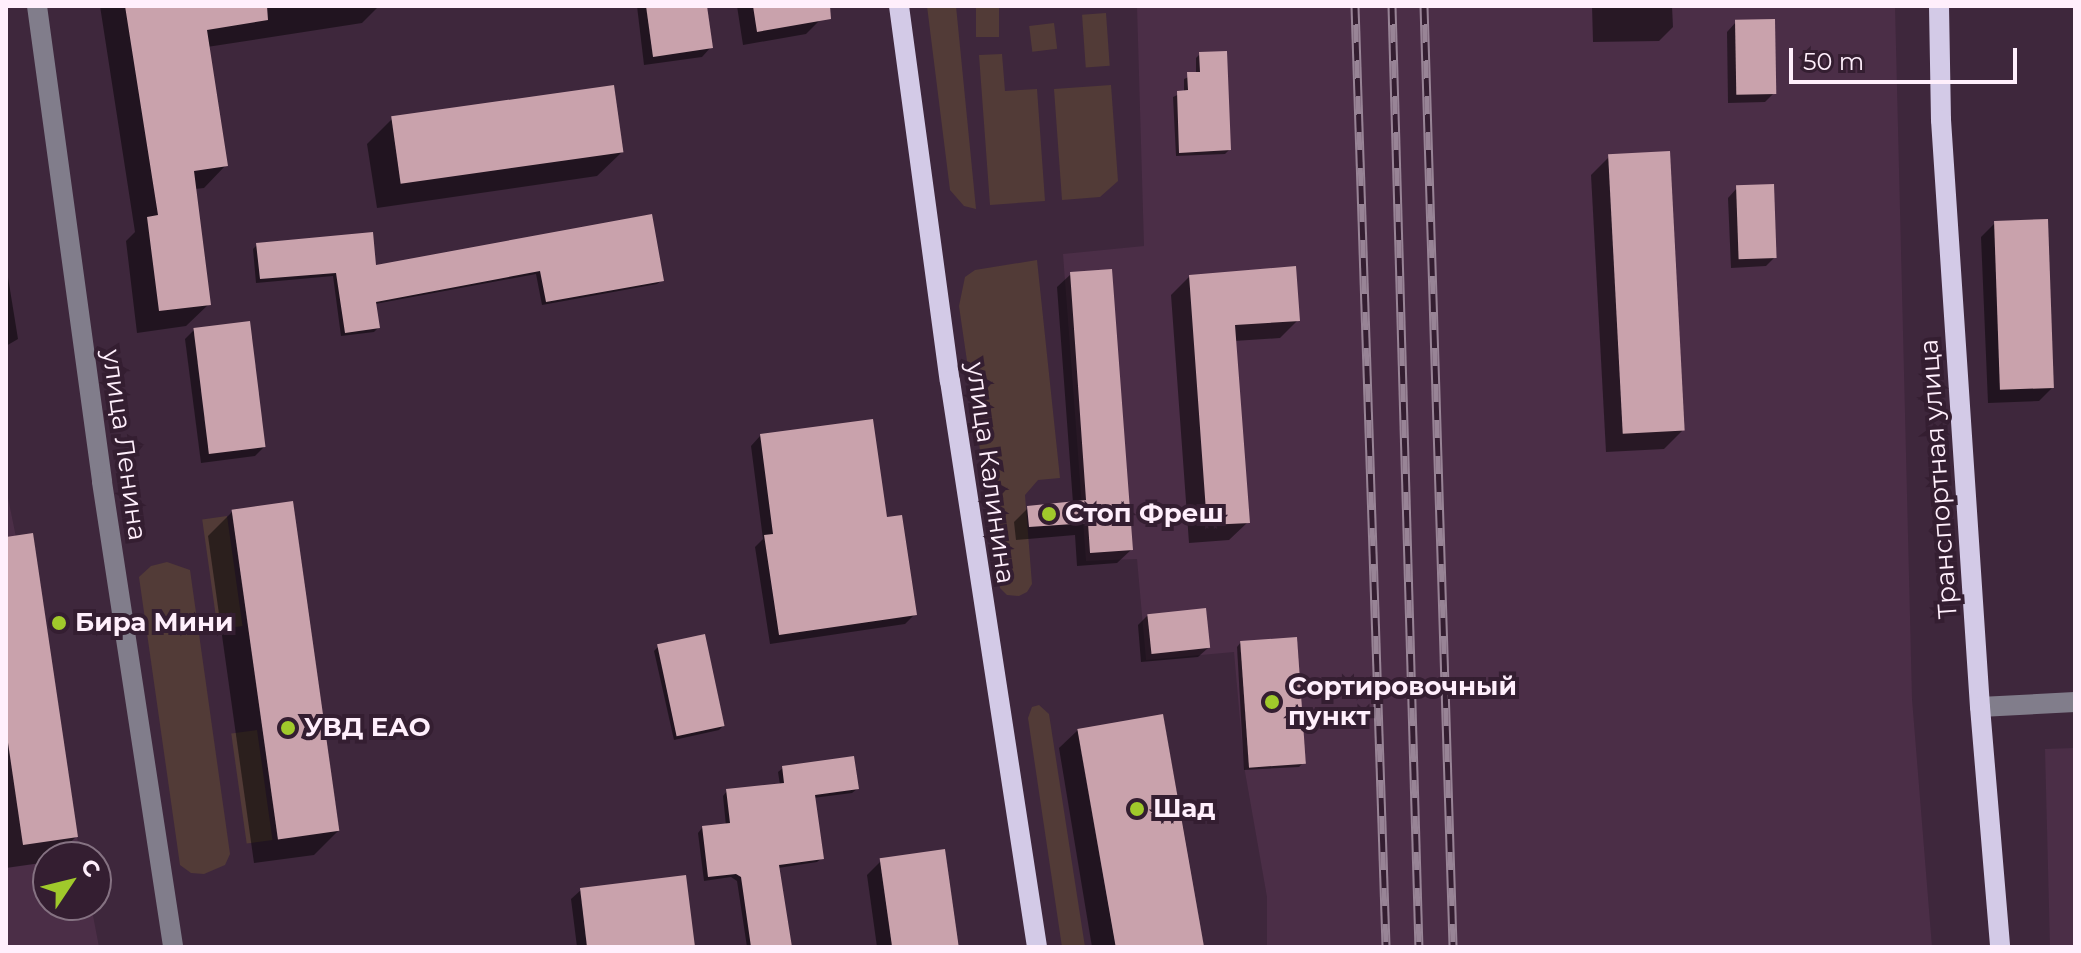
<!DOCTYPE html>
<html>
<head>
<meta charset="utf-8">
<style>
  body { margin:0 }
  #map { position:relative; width:2081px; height:953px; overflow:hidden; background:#3e273c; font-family:Montserrat,sans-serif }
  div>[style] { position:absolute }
  .built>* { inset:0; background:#4b2e47 }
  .green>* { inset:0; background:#523b37; transform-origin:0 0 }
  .shadow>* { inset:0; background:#0007 }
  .building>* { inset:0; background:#c9a2ac; transform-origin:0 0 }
  .minor>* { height:20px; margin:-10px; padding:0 10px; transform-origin:10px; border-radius:10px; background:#817d8b }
  .major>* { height:20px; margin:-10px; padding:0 10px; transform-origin:10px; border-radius:10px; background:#d3cae7 }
  .rail>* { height:9px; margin-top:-4.5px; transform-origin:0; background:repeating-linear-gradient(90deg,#341e31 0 18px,#988496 0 36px); box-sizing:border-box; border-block:2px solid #988496 }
  .dots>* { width:22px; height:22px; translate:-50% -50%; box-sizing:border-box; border:4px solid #341e31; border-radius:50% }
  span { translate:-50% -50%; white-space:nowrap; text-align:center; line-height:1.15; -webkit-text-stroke:8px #341e31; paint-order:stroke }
  .street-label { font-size:26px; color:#ffeffc }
  .poi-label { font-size:26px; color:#ffeffc; font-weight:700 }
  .left { translate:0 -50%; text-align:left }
  .frame { position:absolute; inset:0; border:8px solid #ffeffc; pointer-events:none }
  .north { position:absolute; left:32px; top:841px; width:80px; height:80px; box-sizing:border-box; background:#341e31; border:2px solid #857282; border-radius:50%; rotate:55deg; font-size:22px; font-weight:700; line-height:32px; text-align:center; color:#ffeffc }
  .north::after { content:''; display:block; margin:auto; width:28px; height:36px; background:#a0c92b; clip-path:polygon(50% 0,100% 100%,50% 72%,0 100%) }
  .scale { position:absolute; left:1789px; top:48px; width:228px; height:36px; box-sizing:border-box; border:4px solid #ffeffc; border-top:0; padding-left:10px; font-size:24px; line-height:28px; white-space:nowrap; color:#ffeffc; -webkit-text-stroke:6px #341e31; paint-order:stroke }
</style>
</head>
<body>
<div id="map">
  <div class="built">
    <div style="clip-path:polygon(1137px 6px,1895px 6px,1912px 699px,1932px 947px,1267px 947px,1267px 897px,1244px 766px,1234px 652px,1146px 660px,1137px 559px,1086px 561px,1063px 254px,1144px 246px)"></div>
    <div style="clip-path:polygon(6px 488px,81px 857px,48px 857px,48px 905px,91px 905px,99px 947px,6px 947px)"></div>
    <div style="clip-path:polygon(2075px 748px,2075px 947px,2050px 947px,2045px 749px)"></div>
  </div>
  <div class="green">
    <div style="clip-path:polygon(927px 6px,956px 6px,976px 209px,964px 206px,950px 190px)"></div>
    <div style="left:976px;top:6px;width:23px;height:31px"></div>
    <div style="left:1106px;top:13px;width:53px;height:24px;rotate:86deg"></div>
    <div style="left:1054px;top:23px;width:26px;height:25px;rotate:83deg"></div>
    <div style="clip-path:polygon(1002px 54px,1005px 91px,1037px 89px,1045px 201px,990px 205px,979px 55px)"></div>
    <div style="clip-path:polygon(1111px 85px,1118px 181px,1100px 197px,1062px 200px,1054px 89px)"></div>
    <div style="clip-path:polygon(1037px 260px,1060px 478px,1038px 480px,1025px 495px,1032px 584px,1027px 592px,1019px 596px,1007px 595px,1000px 588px,959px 306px,965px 277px,975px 270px)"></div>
    <div style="left:227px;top:516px;width:111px;height:25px;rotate:82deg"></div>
    <div style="clip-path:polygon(167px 562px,190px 570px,230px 854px,225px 865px,204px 874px,191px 873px,180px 865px,139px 577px,151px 566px)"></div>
    <div style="clip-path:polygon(1039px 705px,1049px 714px,1085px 947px,1062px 947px,1028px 718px,1032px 707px)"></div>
    <div style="left:257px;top:730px;width:111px;height:26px;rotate:82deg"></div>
  </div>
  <div class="shadow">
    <div style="clip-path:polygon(100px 6px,379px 6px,362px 23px,207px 47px,226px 165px,204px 188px,195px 189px,209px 304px,186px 326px,137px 333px,126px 241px,135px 232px)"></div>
    <div style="clip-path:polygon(637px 6px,705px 6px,711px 47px,702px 57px,644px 65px)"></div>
    <div style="clip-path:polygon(737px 6px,817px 6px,820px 20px,806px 34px,743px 45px)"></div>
    <div style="clip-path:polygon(1592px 6px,1672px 6px,1673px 27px,1659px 41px,1593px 42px)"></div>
    <div style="clip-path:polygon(1736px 22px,1774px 93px,1765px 102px,1728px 103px,1727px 32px)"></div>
    <div style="clip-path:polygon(1200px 54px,1229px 150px,1225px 154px,1176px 156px,1173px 97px,1184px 92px,1184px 79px,1196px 74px,1196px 58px)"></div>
    <div style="clip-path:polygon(392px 119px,622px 152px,597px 176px,377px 208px,367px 144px)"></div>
    <div style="clip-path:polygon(1609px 157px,1682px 431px,1664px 449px,1606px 452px,1591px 175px)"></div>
    <div style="clip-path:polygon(1737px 188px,1775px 257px,1766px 266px,1731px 268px,1728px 198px)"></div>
    <div style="clip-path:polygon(650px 216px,662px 280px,657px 284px,542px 305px,536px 274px,375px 304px,378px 328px,374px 332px,341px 336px,333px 276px,256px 283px,253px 249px,257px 245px,374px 267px)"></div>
    <div style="clip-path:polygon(1995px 223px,2053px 387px,2039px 401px,1988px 403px,1981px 237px)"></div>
    <div style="clip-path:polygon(6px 265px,18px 339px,6px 346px)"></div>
    <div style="clip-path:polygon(1071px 274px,1131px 550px,1117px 563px,1077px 566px,1075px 535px,1016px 540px,1014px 522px,1028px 508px,1073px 503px,1057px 287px)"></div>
    <div style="clip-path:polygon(1189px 277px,1298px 320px,1280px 338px,1234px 341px,1248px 522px,1229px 540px,1189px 543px,1171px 295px)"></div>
    <div style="clip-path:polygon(194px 330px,264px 447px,255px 456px,201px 463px,185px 339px)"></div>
    <div style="clip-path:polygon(760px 436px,885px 519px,915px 614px,905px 624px,770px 644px,755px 547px,763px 539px,751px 446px)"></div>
    <div style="clip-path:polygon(232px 512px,339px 830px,314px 855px,254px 863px,208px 536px)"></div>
    <div style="clip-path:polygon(6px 539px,76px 837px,55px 857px,48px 857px,48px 862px,6px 868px)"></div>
    <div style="clip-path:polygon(1147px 616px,1208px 648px,1198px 657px,1141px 662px,1138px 625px)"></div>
    <div style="clip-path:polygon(1241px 642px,1303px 763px,1299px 767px,1244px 770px,1237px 647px)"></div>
    <div style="clip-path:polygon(658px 647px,723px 726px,719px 730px,674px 740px,654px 651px)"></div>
    <div style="clip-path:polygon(1078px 730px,1199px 947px,1092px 947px,1059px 748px)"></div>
    <div style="clip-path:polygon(783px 768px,857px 789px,852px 793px,813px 798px,822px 858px,817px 862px,778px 868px,790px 947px,747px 947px,737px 881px,731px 877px,704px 881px,698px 833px,702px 828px,726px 826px,723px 796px,727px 791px,780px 785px,778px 772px)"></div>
    <div style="clip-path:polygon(881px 861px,957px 947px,877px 947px,867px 875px)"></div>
    <div style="clip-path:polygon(581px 890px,693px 947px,577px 947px,571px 899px)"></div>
  </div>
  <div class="building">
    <div style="clip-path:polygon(125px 6px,267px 6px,268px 20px,207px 30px,228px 166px,194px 171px,211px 305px,159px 311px,147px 217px,158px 215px)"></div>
    <div style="clip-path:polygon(646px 6px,707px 6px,713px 48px,653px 57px)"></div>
    <div style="clip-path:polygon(753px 6px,830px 6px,831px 19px,757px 32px)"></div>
    <div style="left:1775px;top:19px;width:75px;height:40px;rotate:89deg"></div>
    <div style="clip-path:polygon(1227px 51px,1231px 150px,1179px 153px,1177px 91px,1188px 90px,1187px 72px,1200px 72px,1199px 52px)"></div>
    <div style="left:614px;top:85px;width:68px;height:225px;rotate:82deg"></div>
    <div style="left:1670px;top:151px;width:280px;height:62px;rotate:87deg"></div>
    <div style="left:1774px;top:184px;width:74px;height:38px;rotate:88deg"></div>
    <div style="clip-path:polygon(652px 214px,664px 281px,546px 302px,540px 271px,376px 302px,380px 328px,345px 333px,336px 273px,260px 279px,256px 243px,373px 232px,376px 265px)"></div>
    <div style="left:2048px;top:219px;width:169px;height:54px;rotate:88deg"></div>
    <div style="clip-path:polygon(1296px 266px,1300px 321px,1235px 325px,1250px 523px,1207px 525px,1189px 275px)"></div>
    <div style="clip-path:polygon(1112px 269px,1133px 550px,1090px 553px,1088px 523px,1029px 527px,1027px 506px,1086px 500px,1070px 272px)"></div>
    <div style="left:250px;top:321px;width:127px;height:57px;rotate:83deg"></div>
    <div style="clip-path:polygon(873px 419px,887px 517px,902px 515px,917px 615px,779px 635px,764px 535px,773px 534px,760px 434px)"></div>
    <div style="left:293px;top:501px;width:333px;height:62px;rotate:82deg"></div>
    <div style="clip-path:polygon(33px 533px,78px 837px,23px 845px,6px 729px,6px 537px)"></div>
    <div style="left:1206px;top:608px;width:40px;height:59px;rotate:84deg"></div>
    <div style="left:705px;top:634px;width:94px;height:49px;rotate:78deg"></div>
    <div style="left:1297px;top:637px;width:127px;height:57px;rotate:86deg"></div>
    <div style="left:1163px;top:714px;width:236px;height:87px;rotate:80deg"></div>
    <div style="clip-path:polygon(854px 756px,859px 789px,815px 795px,824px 859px,779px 865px,792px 947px,751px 947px,741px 877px,736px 874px,708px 877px,702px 826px,730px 823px,726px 789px,784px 783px,782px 766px)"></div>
    <div style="left:945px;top:849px;width:99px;height:66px;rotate:82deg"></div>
    <div style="clip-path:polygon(686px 875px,695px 947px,587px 947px,580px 888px)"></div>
  </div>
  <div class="minor">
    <div style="left:37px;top:6px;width:480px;rotate:82.2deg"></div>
    <div style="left:102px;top:482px;width:470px;rotate:81.3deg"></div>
    <div style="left:1980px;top:707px;width:95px;rotate:-3deg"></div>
  </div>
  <div class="major">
    <div style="left:899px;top:6px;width:378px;rotate:82.3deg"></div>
    <div style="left:950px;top:381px;width:573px;rotate:81.26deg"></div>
    <div style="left:1939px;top:6px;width:114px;rotate:89deg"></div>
    <div style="left:1941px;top:120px;width:588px;rotate:86.2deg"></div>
    <div style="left:1980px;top:707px;width:241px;rotate:85.2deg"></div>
  </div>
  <div class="rail">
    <div style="left:1355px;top:6px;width:942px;rotate:88.11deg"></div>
    <div style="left:1392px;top:6px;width:941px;rotate:88.36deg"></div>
    <div style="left:1424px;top:6px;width:941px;rotate:88.23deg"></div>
  </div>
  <div class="dots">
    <div style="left:1049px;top:514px;background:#a0c92b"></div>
    <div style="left:59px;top:623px;background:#a0c92b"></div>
    <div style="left:1272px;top:702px;background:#a0c92b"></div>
    <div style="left:288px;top:728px;background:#a0c92b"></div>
    <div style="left:1137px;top:809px;background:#a0c92b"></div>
  </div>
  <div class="street-label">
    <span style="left:124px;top:445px;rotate:82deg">улица Ленина</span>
    <span style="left:990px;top:473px;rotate:82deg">улица Калинина</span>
    <span style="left:1939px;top:479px;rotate:-94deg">Транспортная улица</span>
  </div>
  <div class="poi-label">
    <span class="left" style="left:1065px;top:514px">Стоп Фреш</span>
    <span class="left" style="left:75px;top:623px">Бира Мини</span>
    <span class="left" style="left:1288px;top:702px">Сортировочный<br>пункт</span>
    <span class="left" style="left:304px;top:728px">УВД ЕАО</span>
    <span class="left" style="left:1153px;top:809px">Шад</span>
  </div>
  <div class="frame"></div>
  <div class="north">С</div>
  <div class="scale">50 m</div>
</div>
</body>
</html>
